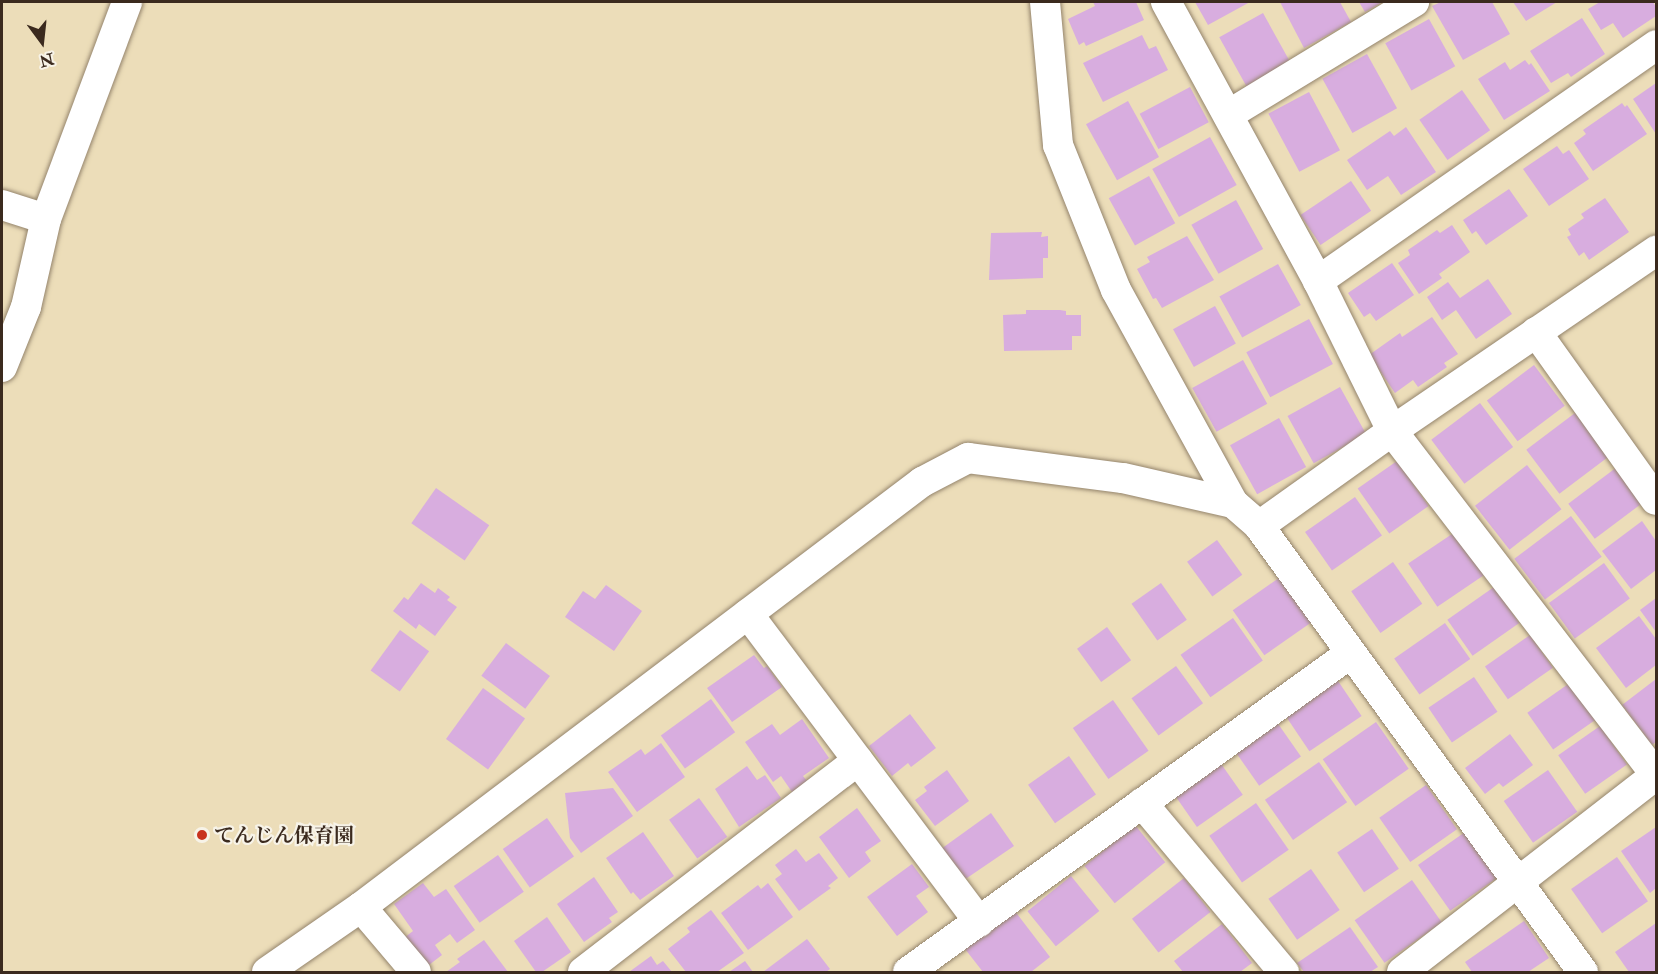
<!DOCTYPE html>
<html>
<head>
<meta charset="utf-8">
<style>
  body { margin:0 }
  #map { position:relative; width:1658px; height:974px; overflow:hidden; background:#ecddb9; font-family:"IM FELL Double Pica","Noto Serif JP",serif }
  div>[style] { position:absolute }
  .building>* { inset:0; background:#d8addf; transform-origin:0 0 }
  .roads { filter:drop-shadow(0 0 2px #94846c) drop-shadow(0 0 2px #94846c) }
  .minor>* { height:30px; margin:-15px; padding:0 15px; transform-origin:15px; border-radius:15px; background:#fff }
  .dots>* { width:16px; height:16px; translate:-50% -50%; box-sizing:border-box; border:3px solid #f7f3e8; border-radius:50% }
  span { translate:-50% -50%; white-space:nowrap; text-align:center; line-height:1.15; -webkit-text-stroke:4.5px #f7f3e8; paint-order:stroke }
  .poi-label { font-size:20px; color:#3b2a1e; font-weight:700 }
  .left { translate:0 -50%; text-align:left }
  .frame { position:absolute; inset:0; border:3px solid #3b2a1e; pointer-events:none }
  .north { position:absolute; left:12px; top:12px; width:60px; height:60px; -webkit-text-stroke:4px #f7f3e8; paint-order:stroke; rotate:165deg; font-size:16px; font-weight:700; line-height:24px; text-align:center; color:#3b2a1e }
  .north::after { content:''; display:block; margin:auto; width:21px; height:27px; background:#3b2a1e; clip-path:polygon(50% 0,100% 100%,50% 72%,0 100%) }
</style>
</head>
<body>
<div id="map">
  <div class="building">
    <div style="clip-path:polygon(1093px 2px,1136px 2px,1144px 20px,1086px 46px,1084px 42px,1079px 45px,1068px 19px,1095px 6px)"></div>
    <div style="clip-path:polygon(1195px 2px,1250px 2px,1208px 25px)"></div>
    <div style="clip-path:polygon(1280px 2px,1340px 2px,1351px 22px,1304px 48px)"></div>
    <div style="clip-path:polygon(1359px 2px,1383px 2px,1365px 12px)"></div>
    <div style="clip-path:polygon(1441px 2px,1492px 2px,1510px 34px,1463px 60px,1432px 6px)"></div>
    <div style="clip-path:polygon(1513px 2px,1557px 2px,1526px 21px)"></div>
    <div style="clip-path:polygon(1600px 2px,1653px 2px,1656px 7px,1656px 16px,1623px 38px,1613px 23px,1601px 30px,1588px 9px)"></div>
    <div style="left:1263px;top:13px;width:56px;height:50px;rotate:61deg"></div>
    <div style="clip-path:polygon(1582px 18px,1605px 54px,1571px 77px,1568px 73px,1551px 83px,1530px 51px)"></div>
    <div style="left:1429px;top:19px;width:54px;height:50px;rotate:61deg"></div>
    <div style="clip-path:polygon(1142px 35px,1149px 49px,1156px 46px,1168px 70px,1103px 102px,1083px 63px)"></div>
    <div style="left:1367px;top:54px;width:62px;height:51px;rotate:61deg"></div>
    <div style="clip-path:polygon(1525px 60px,1529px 65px,1531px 63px,1550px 91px,1504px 120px,1478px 79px,1505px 62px,1510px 70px)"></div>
    <div style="clip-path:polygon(1656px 83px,1656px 134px,1633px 99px)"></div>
    <div style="left:1190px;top:87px;width:40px;height:57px;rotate:62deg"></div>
    <div style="left:1462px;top:90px;width:49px;height:52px;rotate:55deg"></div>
    <div style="left:1309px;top:92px;width:66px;height:46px;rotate:62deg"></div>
    <div style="left:1128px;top:101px;width:64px;height:48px;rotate:61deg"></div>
    <div style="clip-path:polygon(1622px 103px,1625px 107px,1627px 105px,1647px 134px,1593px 171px,1574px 143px,1586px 134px,1583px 130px)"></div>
    <div style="clip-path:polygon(1406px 127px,1436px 172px,1401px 195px,1388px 176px,1367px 190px,1347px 160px,1390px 131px,1394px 136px)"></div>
    <div style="left:1210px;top:137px;width:55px;height:66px;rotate:61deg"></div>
    <div style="clip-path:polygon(1557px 146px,1563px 154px,1569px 150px,1589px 179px,1549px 206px,1523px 169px)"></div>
    <div style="left:1149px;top:176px;width:54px;height:46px;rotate:61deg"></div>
    <div style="left:1351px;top:181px;width:36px;height:61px;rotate:56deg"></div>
    <div style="clip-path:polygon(1509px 189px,1528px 216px,1486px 245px,1476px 231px,1472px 234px,1463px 220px)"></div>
    <div style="clip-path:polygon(1605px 198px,1629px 232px,1589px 260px,1584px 252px,1579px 256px,1567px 237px,1571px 235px,1568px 229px,1584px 218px,1581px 214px)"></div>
    <div style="left:1236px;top:200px;width:56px;height:51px;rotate:61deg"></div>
    <div style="clip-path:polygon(1452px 225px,1470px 252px,1439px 274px,1442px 278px,1419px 294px,1398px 263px,1410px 255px,1408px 250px,1437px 230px,1440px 233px)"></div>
    <div style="clip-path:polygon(1042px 232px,1041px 237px,1048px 236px,1048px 258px,1043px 258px,1043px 278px,989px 280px,991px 233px)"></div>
    <div style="clip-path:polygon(1187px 236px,1214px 280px,1162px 308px,1156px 298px,1153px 299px,1137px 269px,1150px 262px,1147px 257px)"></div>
    <div style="clip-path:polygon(1392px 263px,1414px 295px,1376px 321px,1370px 313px,1364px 317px,1348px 293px)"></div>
    <div style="left:1278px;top:264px;width:47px;height:67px;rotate:61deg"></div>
    <div style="clip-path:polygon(1488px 279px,1512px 314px,1476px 339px,1456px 310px,1442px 320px,1427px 297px,1448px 282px,1460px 298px)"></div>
    <div style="left:1215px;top:306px;width:43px;height:48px;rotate:61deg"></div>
    <div style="clip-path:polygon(1026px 310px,1060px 310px,1066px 311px,1066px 315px,1081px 315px,1081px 336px,1072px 336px,1072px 350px,1004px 351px,1003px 315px,1026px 314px)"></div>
    <div style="clip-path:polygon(1432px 317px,1458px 354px,1444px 363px,1447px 367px,1418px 387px,1413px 380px,1395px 393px,1369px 355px,1400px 333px,1402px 337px)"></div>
    <div style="left:1309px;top:319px;width:51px;height:71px;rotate:62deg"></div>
    <div style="left:1243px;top:360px;width:50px;height:58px;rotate:61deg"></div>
    <div style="left:1534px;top:365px;width:51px;height:59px;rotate:53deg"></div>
    <div style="left:1340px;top:387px;width:54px;height:60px;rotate:61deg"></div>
    <div style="left:1480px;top:403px;width:55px;height:61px;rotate:53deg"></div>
    <div style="left:1575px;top:413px;width:55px;height:61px;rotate:53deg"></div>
    <div style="left:1279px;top:418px;width:56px;height:56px;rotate:61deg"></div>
    <div style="left:1397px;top:461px;width:55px;height:48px;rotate:55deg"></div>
    <div style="left:1527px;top:465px;width:56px;height:66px;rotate:52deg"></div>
    <div style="left:1617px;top:467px;width:44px;height:61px;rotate:53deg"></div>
    <div style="left:436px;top:488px;width:65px;height:43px;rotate:35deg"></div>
    <div style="left:1355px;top:497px;width:47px;height:61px;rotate:55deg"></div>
    <div style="left:1571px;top:516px;width:51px;height:71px;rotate:53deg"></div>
    <div style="clip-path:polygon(1642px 521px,1656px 541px,1656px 570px,1631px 589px,1602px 551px)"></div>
    <div style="left:1458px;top:530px;width:52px;height:60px;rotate:56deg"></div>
    <div style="left:1217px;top:540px;width:43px;height:37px;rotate:54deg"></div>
    <div style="left:1393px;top:562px;width:51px;height:51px;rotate:55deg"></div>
    <div style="left:1604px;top:563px;width:44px;height:68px;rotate:54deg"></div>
    <div style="left:1286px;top:573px;width:55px;height:65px;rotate:55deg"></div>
    <div style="clip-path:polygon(421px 583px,435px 593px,438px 588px,450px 597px,447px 600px,457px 607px,435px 636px,419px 624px,416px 629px,393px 611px,404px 597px,408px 600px)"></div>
    <div style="left:1161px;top:583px;width:45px;height:36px;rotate:55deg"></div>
    <div style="clip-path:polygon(606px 585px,642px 611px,614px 651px,565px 617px,583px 591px,595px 599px)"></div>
    <div style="left:1494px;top:587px;width:44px;height:57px;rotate:55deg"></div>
    <div style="clip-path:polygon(1656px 598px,1656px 632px,1640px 610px)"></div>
    <div style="clip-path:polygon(1639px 616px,1656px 639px,1656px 665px,1626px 688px,1596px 648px)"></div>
    <div style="left:1233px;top:618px;width:52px;height:64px;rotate:55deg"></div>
    <div style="left:1445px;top:623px;width:44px;height:62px;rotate:55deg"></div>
    <div style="left:1107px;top:627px;width:41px;height:37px;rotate:54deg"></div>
    <div style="left:400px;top:630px;width:36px;height:50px;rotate:36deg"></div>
    <div style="left:1530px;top:635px;width:40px;height:55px;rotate:55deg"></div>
    <div style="left:506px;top:643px;width:55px;height:41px;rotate:37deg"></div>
    <div style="clip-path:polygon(754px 655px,764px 668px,767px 666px,782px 687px,732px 722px,707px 688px)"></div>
    <div style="left:1176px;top:666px;width:46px;height:55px;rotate:54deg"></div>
    <div style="left:1332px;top:672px;width:53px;height:63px;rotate:56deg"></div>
    <div style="left:1474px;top:677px;width:42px;height:55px;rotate:56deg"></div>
    <div style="clip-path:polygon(1656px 679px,1656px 742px,1652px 745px,1622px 705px)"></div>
    <div style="left:1574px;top:680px;width:45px;height:57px;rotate:55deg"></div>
    <div style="left:483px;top:688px;width:52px;height:63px;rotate:36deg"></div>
    <div style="left:711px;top:699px;width:41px;height:62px;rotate:54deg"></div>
    <div style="left:1113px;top:700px;width:62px;height:49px;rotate:55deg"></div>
    <div style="clip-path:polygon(910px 714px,936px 748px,911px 767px,908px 763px,892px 776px,869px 746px)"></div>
    <div style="left:1274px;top:718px;width:47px;height:51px;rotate:55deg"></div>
    <div style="clip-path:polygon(802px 719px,829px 758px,803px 776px,807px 781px,792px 792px,781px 776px,773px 782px,745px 742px,772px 724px,780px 735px)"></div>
    <div style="left:1376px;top:722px;width:57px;height:65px;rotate:55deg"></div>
    <div style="left:1600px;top:726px;width:47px;height:51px;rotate:55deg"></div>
    <div style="clip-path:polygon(1510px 734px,1533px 765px,1503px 787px,1499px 783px,1485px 794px,1465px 768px)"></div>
    <div style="clip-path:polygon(661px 743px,685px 777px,637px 812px,608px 772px,641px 749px,645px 755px)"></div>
    <div style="left:1069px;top:756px;width:47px;height:50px;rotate:55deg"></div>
    <div style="left:1217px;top:758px;width:45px;height:56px;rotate:55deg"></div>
    <div style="left:1319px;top:762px;width:49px;height:66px;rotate:55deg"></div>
    <div style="clip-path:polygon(747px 766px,757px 780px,765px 775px,781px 798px,739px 827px,715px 789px)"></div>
    <div style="clip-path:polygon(947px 770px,969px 801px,935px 826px,915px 800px,927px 791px,924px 787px)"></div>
    <div style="left:1548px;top:770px;width:51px;height:54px;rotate:55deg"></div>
    <div style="left:1426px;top:785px;width:54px;height:57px;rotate:55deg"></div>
    <div style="clip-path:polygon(613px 788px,633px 816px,581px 853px,570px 838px,565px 793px)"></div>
    <div style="left:699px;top:798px;width:48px;height:37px;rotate:54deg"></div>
    <div style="left:1256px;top:803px;width:57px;height:57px;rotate:55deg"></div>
    <div style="clip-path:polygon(857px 808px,881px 841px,865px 852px,871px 861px,849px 878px,819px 837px)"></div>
    <div style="clip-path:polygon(991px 813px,1014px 846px,967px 878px,961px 877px,941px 849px)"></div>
    <div style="left:547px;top:818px;width:47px;height:54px;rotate:55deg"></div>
    <div style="left:1135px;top:825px;width:48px;height:65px;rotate:51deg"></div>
    <div style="clip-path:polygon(1656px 827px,1656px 888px,1650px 893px,1621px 851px)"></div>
    <div style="left:1372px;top:829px;width:48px;height:42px;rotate:56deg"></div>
    <div style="left:1468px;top:830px;width:56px;height:61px;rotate:55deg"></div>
    <div style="clip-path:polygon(643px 832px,674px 876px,640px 900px,633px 892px,631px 894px,606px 858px)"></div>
    <div style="clip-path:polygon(796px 849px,806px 862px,819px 853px,838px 878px,828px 886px,831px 888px,799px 911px,775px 879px,782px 874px,775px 865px)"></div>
    <div style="left:498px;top:855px;width:45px;height:54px;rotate:55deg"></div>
    <div style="left:1617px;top:857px;width:54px;height:56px;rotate:55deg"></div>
    <div style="clip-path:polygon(912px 864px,929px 887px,916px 896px,928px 912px,897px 936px,867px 897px)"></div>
    <div style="left:1311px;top:869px;width:50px;height:52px;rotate:55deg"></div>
    <div style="left:1071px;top:876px;width:45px;height:56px;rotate:51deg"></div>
    <div style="clip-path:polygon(594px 877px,618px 912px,609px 918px,612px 922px,584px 942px,557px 904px)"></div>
    <div style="left:1184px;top:878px;width:43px;height:66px;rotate:52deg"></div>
    <div style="left:1412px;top:880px;width:52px;height:70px;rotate:55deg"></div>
    <div style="clip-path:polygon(423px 883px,434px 897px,446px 889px,475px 930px,457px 943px,450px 934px,435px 945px,442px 955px,425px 968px,404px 938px,413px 931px,394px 904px)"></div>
    <div style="clip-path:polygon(768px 883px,793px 917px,748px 950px,721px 913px,758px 885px,761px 889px)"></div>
    <div style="clip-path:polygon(711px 910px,744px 953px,717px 972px,686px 972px,668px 949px,690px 932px,687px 928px)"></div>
    <div style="clip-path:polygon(1014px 910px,1050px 957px,1031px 972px,983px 972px,965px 949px)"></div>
    <div style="clip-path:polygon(547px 917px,571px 952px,542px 972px,536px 972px,514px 941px)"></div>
    <div style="clip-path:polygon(1524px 921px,1549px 958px,1528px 972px,1472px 972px,1465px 962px)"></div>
    <div style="clip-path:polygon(1656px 923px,1656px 972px,1629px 972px,1615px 952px)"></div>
    <div style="clip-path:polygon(1222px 924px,1252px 963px,1240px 972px,1183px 972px,1174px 961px)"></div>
    <div style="clip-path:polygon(1350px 927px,1378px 967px,1370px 972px,1304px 972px,1297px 963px)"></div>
    <div style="clip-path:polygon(807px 939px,830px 969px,826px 972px,763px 972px)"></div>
    <div style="clip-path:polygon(484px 940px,508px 972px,446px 972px,460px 962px,457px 959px)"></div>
    <div style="clip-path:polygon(651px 956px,657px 965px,663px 961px,672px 972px,629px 972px)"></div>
    <div style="clip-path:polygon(745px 961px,753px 972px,729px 972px)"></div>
  </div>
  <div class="roads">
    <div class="minor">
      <div style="left:1045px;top:2px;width:144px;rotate:84.8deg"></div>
      <div style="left:1058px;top:145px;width:156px;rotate:68.2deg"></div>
      <div style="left:1116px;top:290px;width:243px;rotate:61.2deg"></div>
      <div style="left:1233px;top:503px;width:35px;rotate:41deg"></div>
      <div style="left:1259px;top:526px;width:551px;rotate:54deg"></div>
      <div style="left:1166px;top:2px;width:318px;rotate:61.4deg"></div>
      <div style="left:1318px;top:281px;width:167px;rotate:63.7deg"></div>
      <div style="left:1392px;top:431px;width:434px;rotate:52.5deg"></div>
      <div style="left:1228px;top:115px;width:218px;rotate:-31.3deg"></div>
      <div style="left:2px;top:205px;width:46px;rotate:17.7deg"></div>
      <div style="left:1318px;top:281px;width:412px;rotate:-34.9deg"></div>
      <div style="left:1536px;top:332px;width:206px;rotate:54.5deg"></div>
      <div style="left:2px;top:367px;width:65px;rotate:-68.2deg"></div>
      <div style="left:26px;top:307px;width:90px;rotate:-77.2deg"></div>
      <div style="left:46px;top:219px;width:232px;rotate:-69.5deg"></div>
      <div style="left:1259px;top:526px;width:163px;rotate:-35.5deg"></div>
      <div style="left:1392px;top:431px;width:320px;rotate:-34.3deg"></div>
      <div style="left:748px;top:614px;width:385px;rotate:53.1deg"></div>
      <div style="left:1142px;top:803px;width:221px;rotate:50deg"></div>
      <div style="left:361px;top:907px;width:85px;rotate:49.8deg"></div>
      <div style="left:267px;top:972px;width:114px;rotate:-34.7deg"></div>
      <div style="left:361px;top:907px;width:704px;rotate:-37.15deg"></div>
      <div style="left:922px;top:482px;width:52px;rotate:-27.6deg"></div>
      <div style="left:968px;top:458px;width:156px;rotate:7.4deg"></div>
      <div style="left:1123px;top:478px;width:113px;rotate:12.8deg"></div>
      <div style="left:583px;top:972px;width:347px;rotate:-37.6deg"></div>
      <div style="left:908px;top:972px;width:546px;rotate:-35.76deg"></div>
      <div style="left:1402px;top:972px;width:321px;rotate:-37.8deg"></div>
    </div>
  </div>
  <div class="dots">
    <div style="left:202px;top:835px;background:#c8321e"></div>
  </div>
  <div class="poi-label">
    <span class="left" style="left:214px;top:835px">てんじん保育園</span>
  </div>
  <div class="frame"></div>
  <div class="north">N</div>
</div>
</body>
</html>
